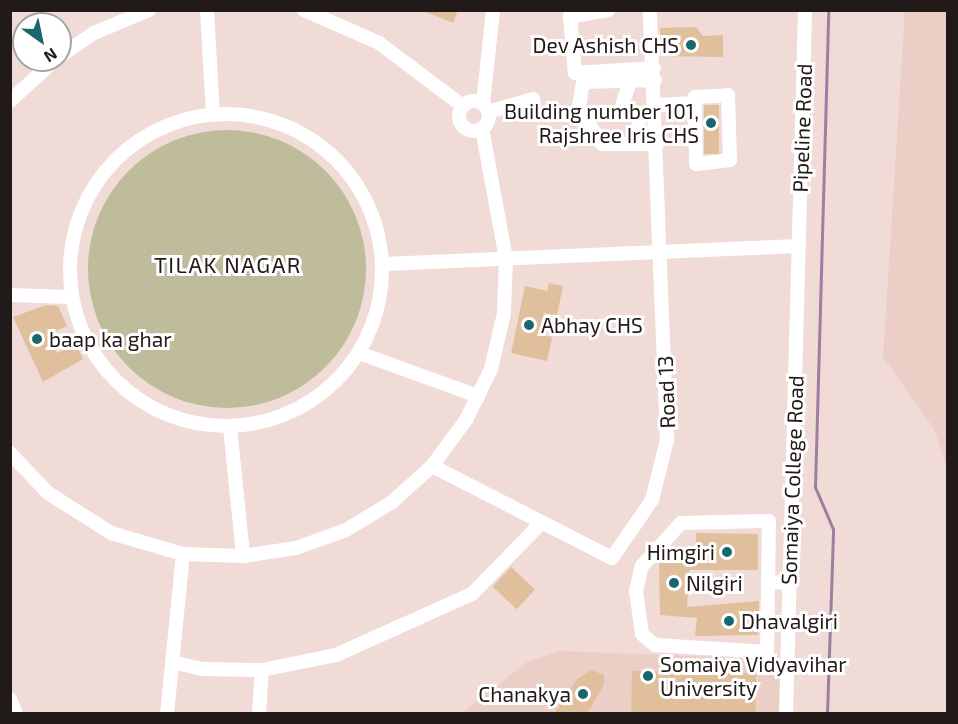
<!DOCTYPE html>
<html>
<head>
<meta charset="utf-8">
<style>
  body { margin:0 }
  #map { position:relative; width:958px; height:724px; overflow:hidden; background:#f0dbd6; font-family:"Exo 2",sans-serif }
  div>[style] { position:absolute }
  .built>* { inset:0; background:#ebcec6 }
  .green>* { inset:0; background:#bebc9b }
  .round { border-radius:50% }
  .stream>* { height:3px; margin:-1.5px; padding:0 1.5px; transform-origin:1.5px; border-radius:1.5px; background:#9e7f9f }
  .building>* { inset:0; background:#dfbf9c; transform-origin:0 0 }
  .minor>* { height:14px; margin:-7px; padding:0 7px; transform-origin:7px; border-radius:7px; background:#fff }
  .minor>.ring { margin:-7px; padding:0; box-sizing:content-box; background:none; border:14px solid #fff; border-radius:50% }
  .dots>* { width:16px; height:16px; translate:-50% -50%; box-sizing:border-box; border:3px solid #fff; border-radius:50% }
  span { translate:-50% -50%; white-space:nowrap; text-align:center; line-height:1.15; -webkit-text-stroke:6px #fff; paint-order:stroke }
  .poi-label { font-size:21px; color:#221a18 }
  .right { translate:-100% -50%; text-align:right }
  .left { translate:0 -50%; text-align:left }
  .street-label { font-size:21px; color:#221a18 }
  .neighbourhood-label { font-size:22px; color:#221a18; letter-spacing:1.5px }
  .frame { position:absolute; inset:0; border:12px solid #221a18; pointer-events:none }
  .north { position:absolute; left:12px; top:12px; width:60px; height:60px; box-sizing:border-box; background:#fff; border:2px solid #a7a3a3; border-radius:50%; rotate:147deg; font-size:16px; font-weight:700; line-height:24px; text-align:center; color:#221a18 }
  .north::after { content:''; display:block; margin:auto; width:21px; height:27px; background:#1a666f; clip-path:polygon(50% 0,100% 100%,50% 72%,0 100%) }
</style>
</head>
<body>
<div id="map">
  <div class="built">
    <div style="clip-path:polygon(905px 11px,947px 11px,947px 468px,934px 429px,883px 357px)"></div>
    <div style="clip-path:polygon(561px 651px,786px 660px,785px 713px,461px 714px,527px 662px)"></div>
  </div>
  <div class="green">
    <div class="round" style="left:88px;top:130px;width:278px;height:278px"></div>
  </div>
  <div class="stream">
    <div style="left:827px;top:714px;width:185px;rotate:-88.1deg"></div>
    <div style="left:833px;top:529px;width:46px;rotate:-113.2deg"></div>
    <div style="left:815px;top:487px;width:477px;rotate:-88.4deg"></div>
  </div>
  <div class="building">
    <div style="clip-path:polygon(421px 10px,455px 10px,457px 13px,453px 23px)"></div>
    <div style="clip-path:polygon(696px 27px,703px 36px,723px 35px,723px 57px,661px 56px,660px 28px)"></div>
    <div style="left:704px;top:105px;width:15px;height:49px"></div>
    <div style="clip-path:polygon(549px 283px,563px 286px,557px 315px,544px 313px,539px 334px,552px 337px,547px 361px,511px 353px,525px 286px,547px 291px)"></div>
    <div style="clip-path:polygon(46px 305px,58px 306px,67px 326px,48px 334px,57px 353px,76px 344px,83px 359px,43px 382px,13px 317px)"></div>
    <div style="clip-path:polygon(696px 533px,758px 534px,758px 570px,689px 570px,687px 607px,759px 601px,758px 635px,695px 636px,697px 618px,660px 615px,659px 560px,669px 550px,696px 551px)"></div>
    <div style="left:511px;top:567px;width:33px;height:27px;rotate:43deg"></div>
    <div style="clip-path:polygon(591px 670px,604px 675px,604px 684px,587px 714px,554px 714px,577px 679px)"></div>
    <div style="left:632px;top:671px;width:124px;height:43px;rotate:1deg"></div>
  </div>
  <div class="minor">
    <div style="left:207px;top:10px;width:103px;rotate:86.7deg"></div>
    <div style="left:304px;top:10px;width:82px;rotate:23.7deg"></div>
    <div style="left:379px;top:43px;width:105px;rotate:36.9deg"></div>
    <div style="left:608px;top:10px;width:39px;rotate:170deg"></div>
    <div style="left:570px;top:17px;width:56px;rotate:84.9deg"></div>
    <div style="left:575px;top:73px;width:79px;rotate:-3.6deg"></div>
    <div style="left:60px;top:56px;width:41px;rotate:-34.1deg"></div>
    <div style="left:94px;top:33px;width:60px;rotate:-22.7deg"></div>
    <div style="left:655px;top:80px;width:72px;rotate:178.4deg"></div>
    <div style="left:583px;top:82px;width:26px;rotate:99deg"></div>
    <div style="left:579px;top:108px;width:43px;rotate:57.4deg"></div>
    <div style="left:602px;top:144px;width:55px"></div>
    <div style="left:630px;top:81px;width:29px;rotate:108deg"></div>
    <div style="left:621px;top:109px;width:17px;rotate:13deg"></div>
    <div style="left:638px;top:113px;width:31px;rotate:86deg"></div>
    <div style="left:728px;top:95px;width:65px;rotate:88.2deg"></div>
    <div style="left:730px;top:160px;width:34px;rotate:173deg"></div>
    <div style="left:696px;top:164px;width:67px;rotate:-90.9deg"></div>
    <div style="left:695px;top:97px;width:33px;rotate:-3deg"></div>
    <div style="left:10px;top:101px;width:61px;rotate:-42.3deg"></div>
    <div class="ring" style="left:459px;top:101px;width:16px;height:16px"></div>
    <div style="left:483px;top:104px;width:95px;rotate:-83.9deg"></div>
    <div style="left:655px;top:105px;width:40px;rotate:-2.9deg"></div>
    <div style="left:488px;top:112px;width:47px;rotate:-16.1deg"></div>
    <div class="ring" style="left:70px;top:114px;width:298px;height:298px"></div>
    <div style="left:384px;top:264px;width:415px;rotate:-2.5deg"></div>
    <div style="left:10px;top:295px;width:59px;rotate:1.9deg"></div>
    <div style="left:359px;top:353px;width:127px;rotate:19.9deg"></div>
    <div style="left:230px;top:427px;width:130px;rotate:84.2deg"></div>
    <div style="left:10px;top:453px;width:55px;rotate:46.5deg"></div>
    <div style="left:48px;top:493px;width:75px;rotate:32.4deg"></div>
    <div style="left:111px;top:533px;width:75px;rotate:16.3deg"></div>
    <div style="left:183px;top:554px;width:60px;rotate:1.9deg"></div>
    <div style="left:243px;top:556px;width:54px;rotate:-8.6deg"></div>
    <div style="left:296px;top:548px;width:53px;rotate:-19.8deg"></div>
    <div style="left:346px;top:530px;width:54px;rotate:-31.3deg"></div>
    <div style="left:392px;top:502px;width:54px;rotate:-42deg"></div>
    <div style="left:432px;top:466px;width:57px;rotate:-53.5deg"></div>
    <div style="left:466px;top:420px;width:57px;rotate:-63.9deg"></div>
    <div style="left:491px;top:369px;width:57px;rotate:-76.9deg"></div>
    <div style="left:504px;top:313px;width:54px;rotate:-87.9deg"></div>
    <div style="left:506px;top:259px;width:133px;rotate:-100.4deg"></div>
    <div style="left:432px;top:466px;width:202px;rotate:27.1deg"></div>
    <div style="left:612px;top:558px;width:70px;rotate:-55.4deg"></div>
    <div style="left:652px;top:500px;width:62px;rotate:-76deg"></div>
    <div style="left:667px;top:440px;width:430px;rotate:-92.3deg"></div>
    <div style="left:768px;top:582px;width:70px;rotate:90.8deg"></div>
    <div style="left:767px;top:652px;width:112px;rotate:-176.4deg"></div>
    <div style="left:655px;top:645px;width:17px;rotate:-140deg"></div>
    <div style="left:642px;top:634px;width:43px;rotate:-97.9deg"></div>
    <div style="left:636px;top:591px;width:26px;rotate:-77deg"></div>
    <div style="left:642px;top:566px;width:58px;rotate:-47.8deg"></div>
    <div style="left:681px;top:523px;width:88px;rotate:-1.3deg"></div>
    <div style="left:769px;top:521px;width:61px;rotate:90.9deg"></div>
    <div style="left:768px;top:582px;width:21px;rotate:3deg"></div>
    <div style="left:172px;top:662px;width:31px;rotate:13deg"></div>
    <div style="left:202px;top:669px;width:60px;rotate:1deg"></div>
    <div style="left:262px;top:670px;width:76px;rotate:-11.5deg"></div>
    <div style="left:336px;top:655px;width:149px;rotate:-24.2deg"></div>
    <div style="left:472px;top:594px;width:100px;rotate:-45.8deg"></div>
    <div style="left:10px;top:699px;width:16px;rotate:68deg"></div>
    <div style="left:167px;top:714px;width:161px;rotate:-84.3deg"></div>
    <div style="left:259px;top:714px;width:44px;rotate:-86.1deg"></div>
    <div style="left:786px;top:714px;width:704px;rotate:-88.45deg"></div>
  </div>
  <div class="dots">
    <div style="left:691px;top:45px;background:#1a666f"></div>
    <div style="left:711px;top:123px;background:#1a666f"></div>
    <div style="left:529px;top:325px;background:#1a666f"></div>
    <div style="left:37px;top:339px;background:#1a666f"></div>
    <div style="left:727px;top:552px;background:#1a666f"></div>
    <div style="left:674px;top:583px;background:#1a666f"></div>
    <div style="left:729px;top:621px;background:#1a666f"></div>
    <div style="left:648px;top:676px;background:#1a666f"></div>
    <div style="left:583px;top:694px;background:#1a666f"></div>
  </div>
  <div class="poi-label">
    <span class="right" style="left:679px;top:45px">Dev Ashish CHS</span>
    <span class="right" style="left:699px;top:123px">Building number 101,<br>Rajshree Iris CHS</span>
    <span class="left" style="left:541px;top:325px">Abhay CHS</span>
    <span class="left" style="left:49px;top:339px">baap ka ghar</span>
    <span class="right" style="left:715px;top:552px">Himgiri</span>
    <span class="left" style="left:686px;top:583px">Nilgiri</span>
    <span class="left" style="left:741px;top:621px">Dhavalgiri</span>
    <span class="left" style="left:660px;top:676px">Somaiya Vidyavihar<br>University</span>
    <span class="right" style="left:571px;top:694px">Chanakya</span>
  </div>
  <div class="street-label">
    <span style="left:802px;top:128px;rotate:-88deg">Pipeline Road</span>
    <span style="left:666px;top:392px;rotate:-92deg">Road 13</span>
    <span style="left:792px;top:480px;rotate:-88deg">Somaiya College Road</span>
  </div>
  <div class="neighbourhood-label">
    <span style="left:228px;top:265px">TILAK NAGAR</span>
  </div>
  <div class="frame"></div>
  <div class="north">N</div>
</div>
</body>
</html>
